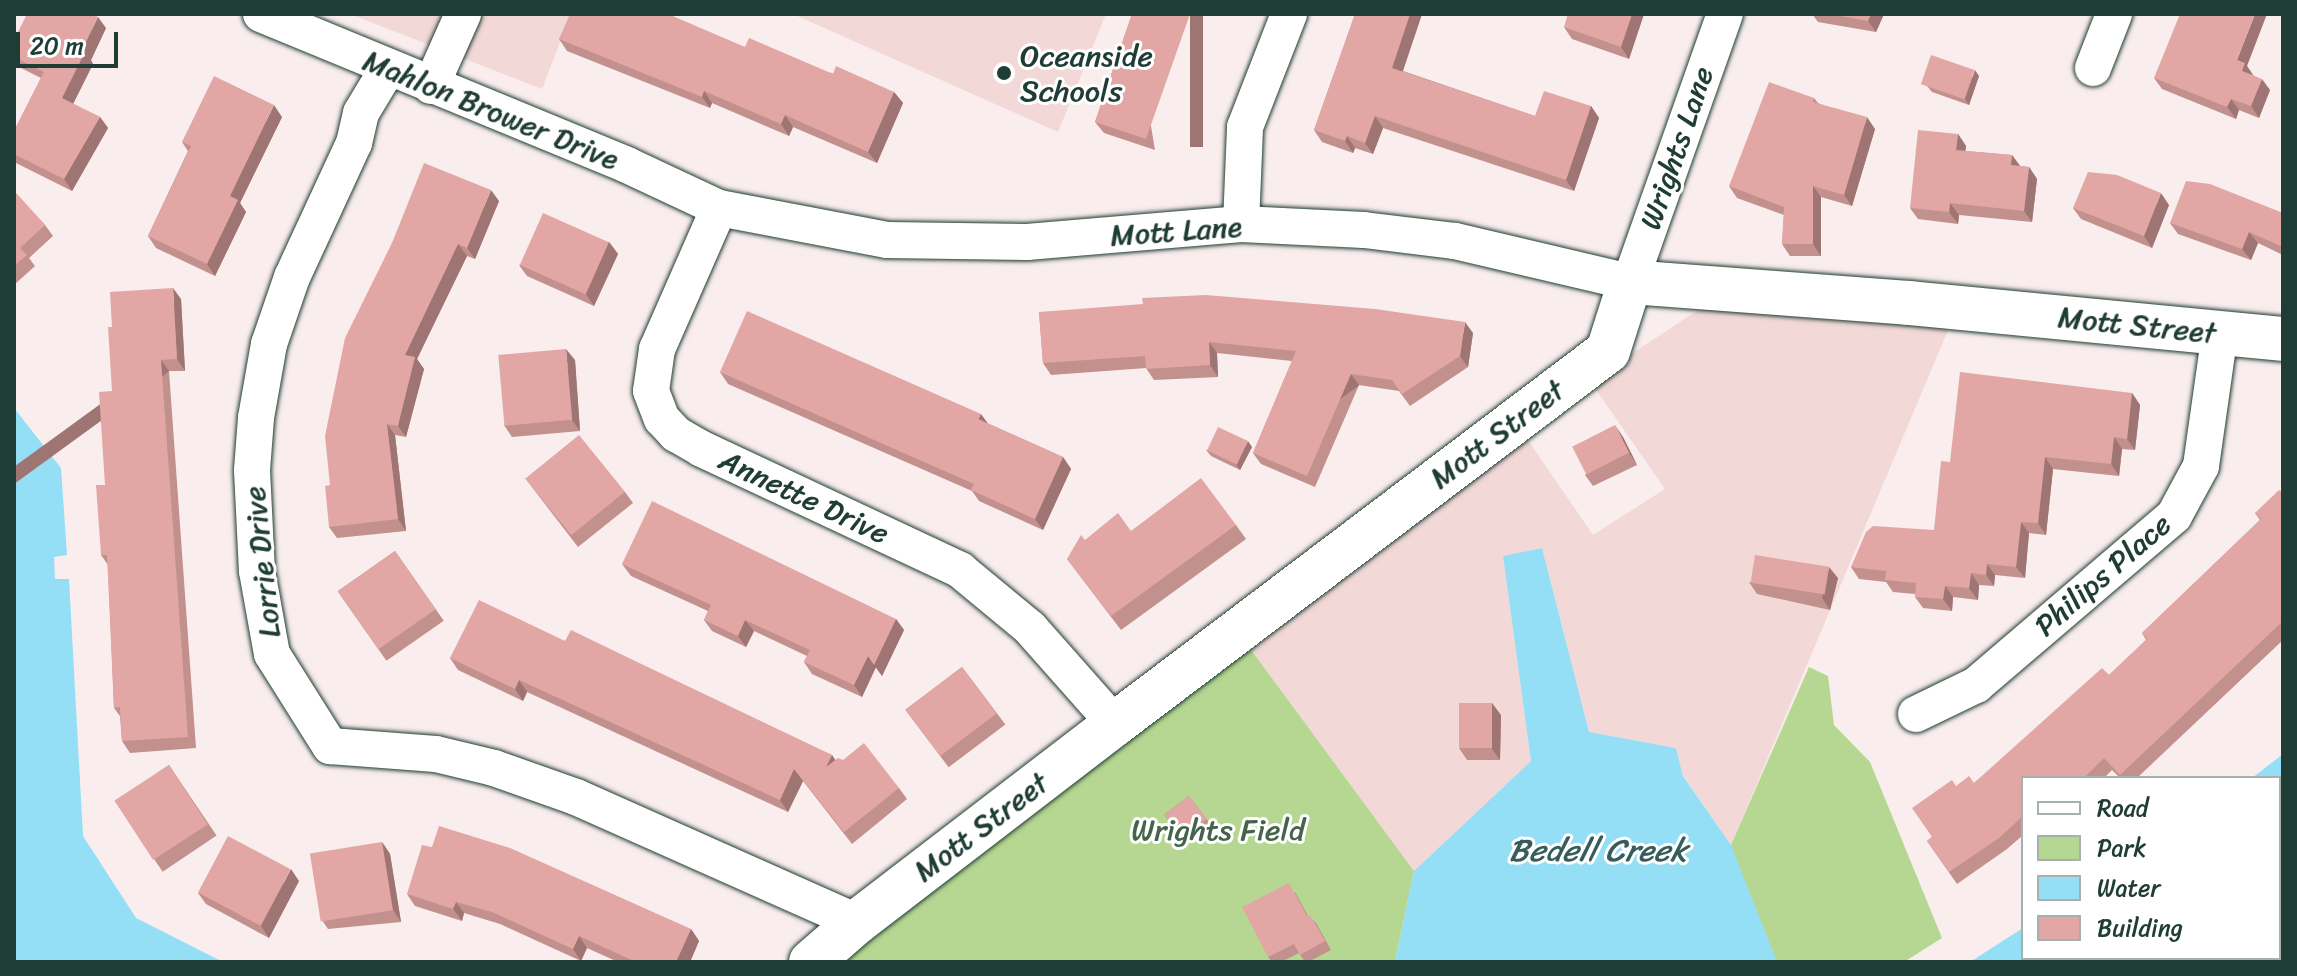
<!DOCTYPE html>
<html>
<head>
<meta charset="utf-8">
<style>
  body { margin:0 }
  #map { position:relative; width:2297px; height:976px; overflow:hidden; background:#f9eded; font-family:Sriracha,sans-serif }
  div>[style] { position:absolute }
  .built>* { inset:0; background:#f2d8d7 }
  .green>* { inset:0; background:#b6d791 }
  .water>* { inset:0; background:#94def6 }
  .roads { filter:drop-shadow(0 0 2px #1f3d34) drop-shadow(0 0 2px #1f3d34) }
  .street>* { height:36px; margin:-18px; padding:0 18px; transform-origin:18px; border-radius:18px; background:#fff }
  .secondary>* { height:44px; margin:-22px; padding:0 22px; transform-origin:22px; border-radius:22px; background:#fff }
  .wall>* { inset:0; background:#c2908d; transform-origin:0 0 }
  .shaded-wall>* { inset:0; background:#9e7573; transform-origin:0 0 }
  .building>* { inset:0; background:#e2a7a4; transform-origin:0 0 }
  .dots>* { width:22px; height:22px; translate:-50% -50%; box-sizing:border-box; border:4px solid #fff; border-radius:50% }
  span { translate:-50% -50%; white-space:nowrap; text-align:center; line-height:1.15; -webkit-text-stroke:6px #fff; paint-order:stroke }
  .poi-label { font-size:30px; color:#1f3d34 }
  .left { translate:0 -50%; text-align:left }
  .street-label { font-size:30px; color:#1f3d34 }
  .park-label { font-size:30px; color:#45644b }
  .water-label { font-size:32px; color:#365d5b; font-style:italic }
  .frame { position:absolute; inset:0; border:16px solid #1f3d34; pointer-events:none }
  .legend { position:absolute; left:2021px; top:776px; width:260px; height:184px; box-sizing:border-box; background:#fff; border:2px solid #a5b1ae; margin:0; padding:10px 14px; list-style:none; font-size:24px; color:#1f3d34 }
  .legend li { display:flex; align-items:center; gap:16px; height:40px }
  .legend b { width:40px; border:2px solid #a5b1ae }
  .scale { position:absolute; left:16px; top:32px; width:102px; height:36px; box-sizing:border-box; border:4px solid #1f3d34; border-top:0; padding-left:10px; font-size:24px; line-height:28px; white-space:nowrap; color:#1f3d34; -webkit-text-stroke:6px #fff; paint-order:stroke }
</style>
</head>
<body>
<div id="map">
  <div class="built">
    <div style="clip-path:polygon(350px 14px,571px 14px,542px 89px)"></div>
    <div style="clip-path:polygon(793px 14px,1106px 14px,1058px 132px)"></div>
    <div style="clip-path:polygon(1706px 305px,1954px 316px,1731px 845px,1683px 775px,1676px 748px,1589px 732px,1542px 548px,1503px 556px,1531px 761px,1414px 871px,1246px 643px,1521px 430px,1593px 535px,1665px 489px,1590px 381px)"></div>
  </div>
  <div class="green">
    <div style="clip-path:polygon(1246px 643px,1414px 871px,1395px 962px,842px 962px)"></div>
    <div style="clip-path:polygon(1809px 667px,1828px 676px,1834px 725px,1870px 762px,1942px 938px,1904px 962px,1738px 962px,1731px 845px)"></div>
  </div>
  <div class="water">
    <div style="clip-path:polygon(14px 408px,61px 468px,67px 555px,54px 557px,55px 579px,69px 579px,83px 836px,136px 918px,223px 962px,14px 962px)"></div>
    <div style="clip-path:polygon(1542px 548px,1589px 732px,1676px 748px,1683px 776px,1731px 845px,1777px 962px,1395px 962px,1414px 871px,1531px 761px,1503px 556px)"></div>
    <div style="clip-path:polygon(2283px 754px,2283px 885px,2279px 888px,2279px 778px,2252px 778px)"></div>
    <div style="clip-path:polygon(2023px 928px,2023px 958px,2205px 958px,2201px 962px,1970px 962px)"></div>
  </div>
  <div class="roads">
    <div class="street">
      <div style="left:261px;top:14px;width:396px;rotate:22.4deg"></div>
      <div style="left:627px;top:165px;width:102px;rotate:25.1deg"></div>
      <div style="left:719px;top:208px;width:171px;rotate:10.8deg"></div>
      <div style="left:887px;top:240px;width:140px;rotate:0.8deg"></div>
      <div style="left:1027px;top:242px;width:215px;rotate:-4.8deg"></div>
      <div style="left:1241px;top:224px;width:123px;rotate:2.8deg"></div>
      <div style="left:1364px;top:230px;width:92px;rotate:6.9deg"></div>
      <div style="left:1455px;top:241px;width:180px;rotate:13.2deg"></div>
      <div style="left:1630px;top:282px;width:284px;rotate:-70.5deg"></div>
      <div style="left:388px;top:68px;width:52px;rotate:121deg"></div>
      <div style="left:361px;top:113px;width:31px;rotate:103deg"></div>
      <div style="left:354px;top:143px;width:148px;rotate:114.8deg"></div>
      <div style="left:292px;top:277px;width:71px;rotate:108.9deg"></div>
      <div style="left:269px;top:344px;width:75px;rotate:100deg"></div>
      <div style="left:256px;top:418px;width:52px;rotate:94.4deg"></div>
      <div style="left:252px;top:470px;width:101px;rotate:87.2deg"></div>
      <div style="left:257px;top:571px;width:84px;rotate:79.8deg"></div>
      <div style="left:272px;top:654px;width:109px;rotate:57.8deg"></div>
      <div style="left:330px;top:746px;width:106px;rotate:4.3deg"></div>
      <div style="left:436px;top:754px;width:60px;rotate:13.6deg"></div>
      <div style="left:494px;top:768px;width:87px;rotate:19.5deg"></div>
      <div style="left:576px;top:797px;width:308px;rotate:24deg"></div>
      <div style="left:2093px;top:68px;width:58px;rotate:-68.7deg"></div>
      <div style="left:431px;top:86px;width:79px;rotate:-66deg"></div>
      <div style="left:719px;top:208px;width:154px;rotate:113.7deg"></div>
      <div style="left:657px;top:349px;width:42px;rotate:98.1deg"></div>
      <div style="left:651px;top:391px;width:30px;rotate:69deg"></div>
      <div style="left:662px;top:419px;width:21px;rotate:47deg"></div>
      <div style="left:676px;top:434px;width:30px;rotate:30deg"></div>
      <div style="left:702px;top:449px;width:285px;rotate:25.1deg"></div>
      <div style="left:960px;top:570px;width:91px;rotate:39.6deg"></div>
      <div style="left:1030px;top:628px;width:128px;rotate:48.5deg"></div>
      <div style="left:1241px;top:224px;width:97px;rotate:-87.6deg"></div>
      <div style="left:1245px;top:127px;width:121px;rotate:-68.7deg"></div>
      <div style="left:1916px;top:714px;width:67px;rotate:-25.8deg"></div>
      <div style="left:1976px;top:685px;width:260px;rotate:-40.5deg"></div>
      <div style="left:2174px;top:516px;width:57px;rotate:-61.6deg"></div>
      <div style="left:2201px;top:466px;width:134px;rotate:-81.9deg"></div>
    </div>
    <div class="secondary">
      <div style="left:811px;top:962px;width:61px;rotate:-41deg"></div>
      <div style="left:857px;top:922px;width:325px;rotate:-37.5deg"></div>
      <div style="left:1115px;top:724px;width:618px;rotate:-37.11deg"></div>
      <div style="left:1608px;top:351px;width:72px;rotate:-72.3deg"></div>
      <div style="left:1630px;top:282px;width:280px;rotate:4.3deg"></div>
      <div style="left:1909px;top:303px;width:376px;rotate:5.5deg"></div>
    </div>
  </div>
  <div class="wall">
    <div style="clip-path:polygon(1132px 14px,1155px 150px,1104px 133px,1095px 122px)"></div>
    <div style="clip-path:polygon(1355px 14px,1422px 14px,1403px 71px,1535px 116px,1591px 106px,1599px 118px,1574px 191px,1383px 128px,1373px 154px,1355px 148px,1353px 153px,1322px 142px,1314px 130px)"></div>
    <div style="clip-path:polygon(1644px 14px,1629px 59px,1572px 39px,1564px 27px)"></div>
    <div style="clip-path:polygon(1812px 14px,1884px 14px,1876px 32px,1818px 22px)"></div>
    <div style="clip-path:polygon(106px 28px,91px 60px,93px 64px,73px 104px,100px 117px,108px 128px,72px 191px,14px 162px,14px 131px,41px 78px,15px 65px,14px 64px,14px 40px)"></div>
    <div style="clip-path:polygon(559px 39px,745px 47px,894px 92px,903px 103px,877px 163px,793px 127px,789px 136px,712px 103px,710px 108px,567px 51px)"></div>
    <div style="clip-path:polygon(2247px 66px,2253px 75px,2270px 90px,2259px 118px,2239px 110px,2236px 119px,2162px 89px,2154px 78px)"></div>
    <div style="clip-path:polygon(1979px 76px,1969px 105px,1932px 92px,1927px 86px)"></div>
    <div style="clip-path:polygon(1814px 98px,1818px 103px,1875px 129px,1852px 206px,1821px 197px,1821px 256px,1790px 256px,1782px 244px,1784px 215px,1737px 198px,1729px 186px)"></div>
    <div style="clip-path:polygon(282px 117px,240px 203px,246px 212px,215px 276px,156px 248px,148px 236px,188px 151px,182px 142px)"></div>
    <div style="clip-path:polygon(1958px 134px,1966px 146px,1965px 151px,2012px 155px,2020px 166px,2029px 167px,2037px 179px,2032px 222px,1959px 215px,1958px 224px,1918px 219px,1910px 208px)"></div>
    <div style="clip-path:polygon(14px 191px,45px 225px,53px 236px,29px 258px,35px 266px,14px 285px)"></div>
    <div style="clip-path:polygon(499px 201px,475px 259px,467px 256px,417px 359px,424px 369px,406px 437px,395px 435px,406px 531px,337px 538px,329px 527px,330px 485px,392px 243px)"></div>
    <div style="clip-path:polygon(2169px 205px,2152px 248px,2081px 219px,2073px 208px)"></div>
    <div style="clip-path:polygon(2283px 213px,2283px 255px,2258px 243px,2251px 260px,2178px 234px,2170px 223px)"></div>
    <div style="clip-path:polygon(609px 242px,618px 254px,594px 306px,527px 276px,519px 265px)"></div>
    <div style="clip-path:polygon(181px 299px,185px 371px,169px 371px,196px 748px,130px 753px,122px 741px,120px 716px,114px 708px,108px 565px,101px 555px,112px 391px)"></div>
    <div style="clip-path:polygon(1039px 312px,1473px 333px,1468px 367px,1410px 406px,1399px 391px,1359px 385px,1315px 487px,1261px 464px,1253px 453px,1292px 361px,1217px 353px,1218px 377px,1154px 380px,1146px 368px,1051px 375px,1043px 363px)"></div>
    <div style="clip-path:polygon(575px 360px,580px 431px,512px 437px,504px 425px)"></div>
    <div style="clip-path:polygon(720px 372px,987px 423px,1063px 457px,1071px 469px,1043px 530px,979px 501px,972px 491px,728px 384px)"></div>
    <div style="clip-path:polygon(2132px 393px,2140px 405px,2135px 450px,2122px 449px,2119px 476px,2053px 469px,2046px 535px,2029px 533px,2025px 578px,1995px 575px,1994px 586px,1979px 585px,1978px 600px,1953px 597px,1952px 611px,1923px 608px,1915px 597px,1915px 594px,1893px 592px,1886px 582px,1859px 579px,1851px 567px,1934px 530px,1950px 462px)"></div>
    <div style="clip-path:polygon(1623px 437px,1637px 465px,1593px 486px,1585px 475px)"></div>
    <div style="clip-path:polygon(1252px 447px,1240px 470px,1211px 456px,1206px 450px)"></div>
    <div style="clip-path:polygon(525px 478px,625px 492px,633px 503px,578px 547px)"></div>
    <div style="clip-path:polygon(2283px 493px,2283px 640px,2137px 778px,2120px 778px,2112px 770px,2104px 778px,2023px 778px,2023px 835px,2007px 849px,1957px 884px,1927px 841px,1932px 837px,1956px 786px,1974px 783px,2109px 675px,2146px 640px,2142px 633px,2260px 520px,2255px 513px)"></div>
    <div style="clip-path:polygon(1236px 525px,1246px 539px,1121px 630px,1067px 559px,1085px 540px,1131px 531px)"></div>
    <div style="left:395px;top:551px;width:85px;height:70px;rotate:55deg"></div>
    <div style="clip-path:polygon(622px 564px,896px 619px,904px 630px,882px 676px,876px 667px,862px 697px,812px 674px,804px 662px,807px 656px,754px 631px,746px 647px,712px 631px,704px 620px,708px 611px,631px 576px)"></div>
    <div style="clip-path:polygon(1838px 578px,1830px 610px,1757px 594px,1749px 582px)"></div>
    <div style="clip-path:polygon(565px 641px,832px 755px,835px 760px,899px 788px,907px 799px,852px 844px,803px 781px,788px 812px,527px 692px,523px 701px,458px 670px,450px 658px)"></div>
    <div style="left:962px;top:667px;width:72px;height:71px;rotate:53deg"></div>
    <div style="clip-path:polygon(1501px 715px,1500px 760px,1467px 760px,1459px 748px)"></div>
    <div style="left:169px;top:765px;width:85px;height:65px;rotate:56deg"></div>
    <div style="left:1189px;top:796px;width:36px;height:31px;rotate:53deg"></div>
    <div style="clip-path:polygon(382px 842px,390px 854px,401px 922px,328px 929px,320px 917px)"></div>
    <div style="clip-path:polygon(299px 881px,269px 938px,206px 904px,198px 893px)"></div>
    <div style="clip-path:polygon(1295px 892px,1308px 916px,1316px 923px,1331px 950px,1308px 962px,1305px 962px,1299px 953px,1281px 962px,1272px 962px,1268px 957px)"></div>
    <div style="clip-path:polygon(407px 894px,691px 929px,699px 941px,690px 962px,618px 962px,587px 948px,581px 961px,500px 924px,464px 913px,462px 921px,415px 906px)"></div>
  </div>
  <div class="shaded-wall">
    <div style="left:1190px;top:14px;width:13px;height:133px"></div>
    <div style="clip-path:polygon(1410px 14px,1422px 14px,1400px 79px,1392px 68px)"></div>
    <div style="clip-path:polygon(1632px 14px,1644px 14px,1629px 59px,1621px 47px)"></div>
    <div style="clip-path:polygon(1871px 14px,1884px 14px,1876px 32px,1868px 21px)"></div>
    <div style="clip-path:polygon(2255px 14px,2267px 14px,2247px 66px,2253px 75px,2242px 71px,2237px 60px)"></div>
    <div style="clip-path:polygon(98px 17px,106px 28px,91px 60px,93px 64px,70px 110px,62px 98px,82px 50px)"></div>
    <div style="clip-path:polygon(1975px 70px,1979px 76px,1969px 105px,1965px 99px)"></div>
    <div style="clip-path:polygon(2262px 79px,2270px 90px,2259px 118px,2251px 106px)"></div>
    <div style="clip-path:polygon(704px 91px,712px 103px,710px 108px,702px 97px)"></div>
    <div style="clip-path:polygon(894px 92px,903px 103px,877px 163px,868px 152px)"></div>
    <div style="clip-path:polygon(2231px 99px,2239px 110px,2236px 119px,2227px 107px)"></div>
    <div style="clip-path:polygon(274px 105px,282px 117px,240px 203px,246px 212px,215px 276px,207px 264px,230px 196px)"></div>
    <div style="clip-path:polygon(1591px 106px,1599px 118px,1574px 191px,1566px 180px)"></div>
    <div style="clip-path:polygon(785px 115px,793px 127px,789px 136px,781px 124px)"></div>
    <div style="clip-path:polygon(1375px 116px,1383px 128px,1373px 154px,1365px 143px)"></div>
    <div style="clip-path:polygon(100px 117px,108px 128px,72px 191px,64px 179px)"></div>
    <div style="clip-path:polygon(1867px 117px,1875px 129px,1852px 206px,1844px 195px)"></div>
    <div style="clip-path:polygon(1958px 134px,1966px 146px,1964px 162px,1956px 150px)"></div>
    <div style="clip-path:polygon(1347px 136px,1355px 148px,1353px 153px,1345px 141px)"></div>
    <div style="clip-path:polygon(2012px 155px,2020px 166px,2011px 165px)"></div>
    <div style="clip-path:polygon(2029px 167px,2037px 179px,2032px 222px,2024px 211px)"></div>
    <div style="clip-path:polygon(1813px 186px,1821px 197px,1821px 256px,1813px 244px)"></div>
    <div style="clip-path:polygon(491px 190px,499px 201px,475px 259px,467px 248px)"></div>
    <div style="clip-path:polygon(2161px 193px,2169px 205px,2152px 248px,2144px 236px)"></div>
    <div style="clip-path:polygon(1950px 203px,1959px 215px,1958px 224px,1949px 212px)"></div>
    <div style="clip-path:polygon(2249px 232px,2258px 243px,2251px 260px,2242px 249px)"></div>
    <div style="clip-path:polygon(609px 242px,618px 254px,594px 306px,586px 294px)"></div>
    <div style="clip-path:polygon(458px 244px,467px 256px,417px 359px,424px 369px,406px 437px,398px 426px,405px 355px)"></div>
    <div style="clip-path:polygon(173px 288px,181px 299px,185px 371px,177px 359px)"></div>
    <div style="clip-path:polygon(1465px 322px,1473px 333px,1468px 367px,1460px 356px)"></div>
    <div style="clip-path:polygon(1209px 342px,1217px 353px,1218px 377px,1210px 365px)"></div>
    <div style="clip-path:polygon(566px 349px,575px 360px,580px 431px,572px 420px)"></div>
    <div style="left:161px;top:360px;width:14px;height:378px;rotate:54deg"></div>
    <div style="left:1351px;top:374px;width:14px;height:111px;rotate:54deg"></div>
    <div style="clip-path:polygon(2132px 393px,2140px 405px,2135px 450px,2127px 439px)"></div>
    <div style="clip-path:polygon(981px 414px,989px 425px,978px 419px)"></div>
    <div style="clip-path:polygon(387px 424px,395px 435px,406px 531px,398px 519px)"></div>
    <div style="clip-path:polygon(1615px 425px,1623px 437px,1637px 465px,1629px 453px)"></div>
    <div style="clip-path:polygon(2114px 437px,2122px 449px,2119px 476px,2111px 464px)"></div>
    <div style="clip-path:polygon(1248px 441px,1252px 447px,1240px 470px,1236px 464px)"></div>
    <div style="clip-path:polygon(1063px 457px,1071px 469px,1043px 530px,1035px 519px)"></div>
    <div style="clip-path:polygon(2045px 457px,2053px 469px,2046px 535px,2038px 523px)"></div>
    <div style="clip-path:polygon(2021px 522px,2029px 533px,2025px 578px,2016px 567px)"></div>
    <div style="clip-path:polygon(1987px 564px,1995px 575px,1994px 586px,1986px 575px)"></div>
    <div style="clip-path:polygon(1829px 567px,1838px 578px,1830px 610px,1822px 598px)"></div>
    <div style="clip-path:polygon(1971px 573px,1979px 585px,1978px 600px,1969px 588px)"></div>
    <div style="clip-path:polygon(1945px 586px,1953px 597px,1952px 611px,1943px 599px)"></div>
    <div style="clip-path:polygon(896px 619px,904px 630px,882px 676px,874px 665px)"></div>
    <div style="clip-path:polygon(745px 620px,754px 631px,746px 647px,738px 636px)"></div>
    <div style="clip-path:polygon(868px 656px,876px 667px,862px 697px,854px 685px)"></div>
    <div style="clip-path:polygon(519px 680px,527px 692px,523px 701px,515px 689px)"></div>
    <div style="clip-path:polygon(1492px 703px,1501px 715px,1500px 760px,1492px 749px)"></div>
    <div style="clip-path:polygon(832px 755px,840px 767px,826px 767px)"></div>
    <div style="clip-path:polygon(794px 769px,803px 781px,788px 812px,780px 800px)"></div>
    <div style="clip-path:polygon(382px 842px,390px 854px,401px 922px,393px 910px)"></div>
    <div style="clip-path:polygon(291px 869px,299px 881px,269px 938px,261px 926px)"></div>
    <div style="clip-path:polygon(456px 902px,464px 913px,462px 921px,453px 909px)"></div>
    <div style="clip-path:polygon(691px 929px,699px 941px,690px 962px,676px 962px)"></div>
    <div style="clip-path:polygon(579px 936px,587px 948px,581px 961px,573px 949px)"></div>
  </div>
  <div class="building">
    <div style="clip-path:polygon(27px 14px,92px 14px,98px 17px,82px 50px,85px 52px,62px 98px,100px 117px,64px 179px,14px 154px,14px 131px,44px 72px,14px 57px,14px 40px)"></div>
    <div style="clip-path:polygon(570px 14px,668px 14px,745px 47px,749px 38px,833px 74px,836px 66px,894px 92px,868px 152px,785px 115px,781px 124px,704px 91px,702px 97px,559px 39px)"></div>
    <div style="clip-path:polygon(1132px 14px,1190px 14px,1146px 139px,1095px 122px)"></div>
    <div style="clip-path:polygon(1355px 14px,1410px 14px,1392px 68px,1535px 116px,1544px 91px,1591px 106px,1566px 180px,1375px 116px,1365px 143px,1347px 136px,1345px 141px,1314px 130px)"></div>
    <div style="clip-path:polygon(1568px 14px,1632px 14px,1621px 47px,1564px 27px)"></div>
    <div style="clip-path:polygon(1829px 14px,1871px 14px,1868px 21px)"></div>
    <div style="clip-path:polygon(2180px 14px,2255px 14px,2237px 60px,2245px 63px,2242px 71px,2262px 79px,2251px 106px,2231px 99px,2227px 107px,2154px 78px)"></div>
    <div style="left:1931px;top:55px;width:46px;height:31px;rotate:19deg"></div>
    <div style="clip-path:polygon(214px 76px,274px 105px,230px 196px,238px 200px,207px 264px,148px 236px,191px 146px,182px 142px)"></div>
    <div style="clip-path:polygon(1769px 82px,1814px 98px,1813px 102px,1867px 117px,1844px 195px,1813px 186px,1813px 244px,1782px 244px,1784px 207px,1729px 186px)"></div>
    <div style="clip-path:polygon(1918px 130px,1958px 134px,1956px 150px,2012px 155px,2011px 165px,2029px 167px,2024px 211px,1950px 203px,1949px 212px,1910px 208px)"></div>
    <div style="clip-path:polygon(424px 163px,491px 190px,467px 248px,458px 244px,405px 355px,415px 357px,398px 426px,387px 424px,398px 519px,329px 527px,325px 486px,330px 485px,325px 436px,345px 338px,392px 243px)"></div>
    <div style="clip-path:polygon(2088px 172px,2117px 175px,2161px 193px,2144px 236px,2073px 208px)"></div>
    <div style="clip-path:polygon(2186px 181px,2210px 184px,2283px 213px,2283px 247px,2249px 232px,2242px 249px,2170px 223px)"></div>
    <div style="clip-path:polygon(14px 191px,45px 225px,20px 248px,27px 255px,14px 266px)"></div>
    <div style="left:543px;top:213px;width:72px;height:57px;rotate:24deg"></div>
    <div style="clip-path:polygon(173px 288px,177px 359px,161px 360px,188px 737px,122px 741px,120px 707px,114px 708px,107px 555px,101px 555px,96px 485px,105px 485px,99px 392px,112px 391px,108px 327px,112px 327px,110px 292px)"></div>
    <div style="clip-path:polygon(1206px 295px,1375px 309px,1465px 322px,1460px 356px,1402px 394px,1392px 380px,1351px 374px,1307px 476px,1253px 453px,1296px 351px,1209px 342px,1210px 365px,1146px 369px,1145px 356px,1043px 363px,1039px 312px,1143px 304px,1142px 298px)"></div>
    <div style="clip-path:polygon(747px 311px,981px 414px,978px 419px,1063px 457px,1035px 519px,971px 490px,974px 484px,720px 372px)"></div>
    <div style="left:566px;top:349px;width:71px;height:68px;rotate:85deg"></div>
    <div style="clip-path:polygon(1960px 372px,2132px 393px,2127px 439px,2114px 437px,2111px 464px,2045px 457px,2038px 523px,2021px 522px,2016px 567px,1987px 564px,1986px 575px,1971px 573px,1969px 588px,1945px 586px,1943px 599px,1915px 597px,1916px 583px,1885px 580px,1886px 571px,1851px 567px,1866px 532px,1873px 526px,1934px 530px,1941px 461px,1950px 462px)"></div>
    <div style="left:1615px;top:425px;width:31px;height:48px;rotate:63deg"></div>
    <div style="left:1218px;top:427px;width:33px;height:26px;rotate:25deg"></div>
    <div style="left:579px;top:435px;width:73px;height:69px;rotate:51deg"></div>
    <div style="clip-path:polygon(1201px 478px,1236px 525px,1111px 616px,1067px 559px,1081px 535px,1085px 540px,1118px 513px,1131px 531px)"></div>
    <div style="clip-path:polygon(2279px 490px,2283px 493px,2283px 608px,2282px 609px,2283px 611px,2283px 621px,2120px 775px,2104px 758px,2084px 778px,2023px 778px,2023px 816px,1999px 838px,1949px 872px,1927px 841px,1932px 837px,1912px 808px,1952px 780px,1956px 786px,1969px 776px,1974px 783px,2102px 668px,2109px 675px,2147px 639px,2142px 633px,2261px 519px,2255px 513px)"></div>
    <div style="clip-path:polygon(652px 501px,896px 619px,874px 665px,868px 656px,854px 685px,804px 662px,810px 650px,745px 620px,738px 636px,704px 620px,711px 605px,622px 564px)"></div>
    <div style="left:395px;top:551px;width:71px;height:70px;rotate:55deg"></div>
    <div style="left:1755px;top:555px;width:75px;height:28px;rotate:9deg"></div>
    <div style="clip-path:polygon(479px 600px,565px 641px,571px 630px,633px 660px,832px 755px,826px 767px,838px 758px,843px 760px,864px 743px,899px 788px,844px 832px,794px 769px,780px 800px,519px 680px,515px 689px,450px 658px)"></div>
    <div style="left:962px;top:667px;width:58px;height:71px;rotate:53deg"></div>
    <div style="left:1459px;top:703px;width:33px;height:45px"></div>
    <div style="left:169px;top:765px;width:71px;height:65px;rotate:57deg"></div>
    <div style="left:1189px;top:796px;width:29px;height:31px;rotate:52deg"></div>
    <div style="clip-path:polygon(439px 826px,510px 848px,691px 929px,676px 962px,636px 962px,579px 936px,573px 949px,492px 912px,456px 902px,453px 909px,407px 894px,422px 845px,432px 847px)"></div>
    <div style="left:228px;top:836px;width:71px;height:64px;rotate:28deg"></div>
    <div style="left:382px;top:842px;width:69px;height:73px;rotate:81deg"></div>
    <div style="clip-path:polygon(1289px 883px,1307px 916px,1310px 915px,1325px 941px,1300px 955px,1294px 944px,1268px 957px,1242px 907px)"></div>
  </div>
  <div class="dots">
    <div style="left:1004px;top:73px;background:#1f3d34"></div>
  </div>
  <div class="poi-label">
    <span class="left" style="left:1020px;top:73px">Oceanside<br>Schools</span>
  </div>
  <div class="street-label">
    <span style="left:491px;top:110px;rotate:22deg">Mahlon Brower Drive</span>
    <span style="left:1677px;top:148px;rotate:-71deg">Wrights Lane</span>
    <span style="left:1176px;top:231px;rotate:-4deg">Mott Lane</span>
    <span style="left:2137px;top:325px;rotate:6deg">Mott Street</span>
    <span style="left:1497px;top:434px;rotate:-37deg">Mott Street</span>
    <span style="left:804px;top:497px;rotate:25deg">Annette Drive</span>
    <span style="left:262px;top:562px;rotate:-96deg">Lorrie Drive</span>
    <span style="left:2103px;top:575px;rotate:-41deg">Philips Place</span>
    <span style="left:981px;top:827px;rotate:-37deg">Mott Street</span>
  </div>
  <div class="park-label">
    <span style="left:1218px;top:830px">Wrights Field</span>
  </div>
  <div class="water-label">
    <span style="left:1598px;top:851px">Bedell Creek</span>
  </div>
  <div class="frame"></div>
  <ul class="legend">
  <li><b style="height:10px;background:#fff"></b>Road</li>
  <li><b style="height:22px;background:#b6d791"></b>Park</li>
  <li><b style="height:22px;background:#94def6"></b>Water</li>
  <li><b style="height:22px;background:#e2a7a4"></b>Building</li>
  </ul>
  <div class="scale">20 m</div>
</div>
</body>
</html>
